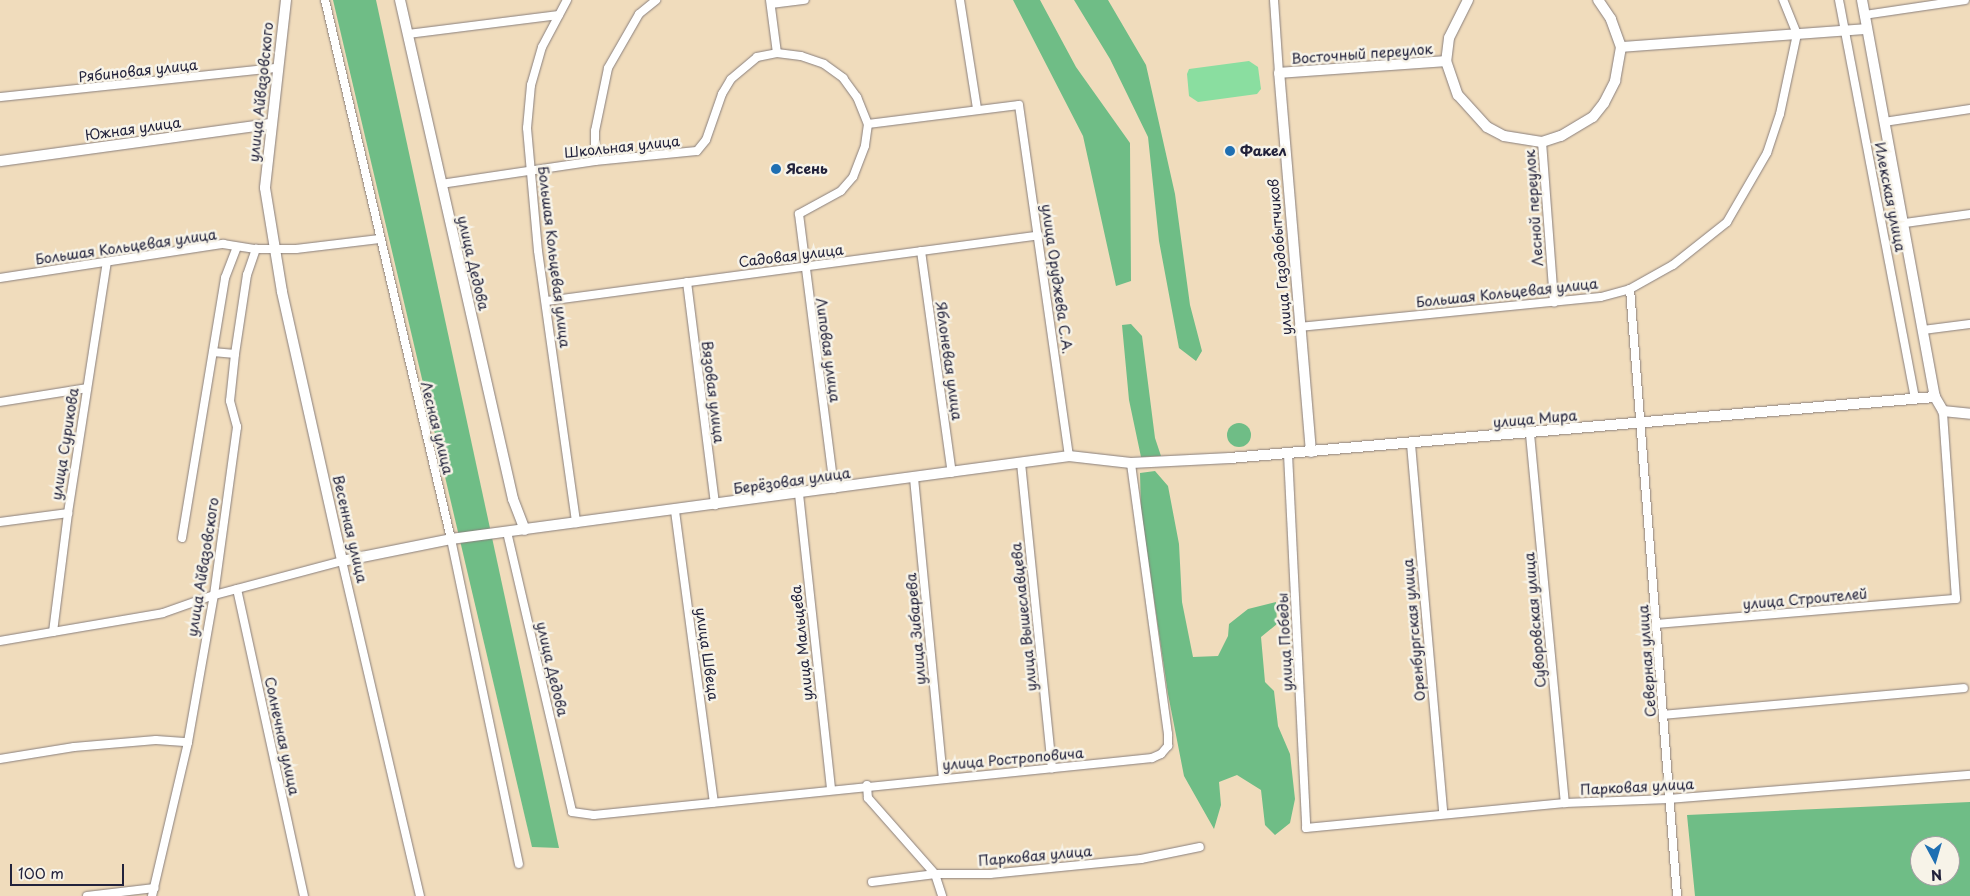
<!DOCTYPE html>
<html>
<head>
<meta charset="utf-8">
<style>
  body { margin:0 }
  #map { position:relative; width:1970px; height:896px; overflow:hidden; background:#f0dcbc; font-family:"Playpen Sans",sans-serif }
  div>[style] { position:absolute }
  .green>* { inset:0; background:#8adea0 }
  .forest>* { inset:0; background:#6fbd86 }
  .round { border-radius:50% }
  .roads { filter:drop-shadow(0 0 1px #897f7c) drop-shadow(0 0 1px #897f7c) }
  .minor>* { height:8px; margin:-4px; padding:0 4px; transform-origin:4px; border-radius:4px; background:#fff }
  .tertiary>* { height:10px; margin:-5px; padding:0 5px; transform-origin:5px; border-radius:5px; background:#fff }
  .dots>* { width:14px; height:14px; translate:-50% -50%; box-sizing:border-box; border:2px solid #f7f3e8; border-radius:50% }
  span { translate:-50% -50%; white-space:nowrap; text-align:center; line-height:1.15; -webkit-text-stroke:5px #f7f3e8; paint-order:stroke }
  .street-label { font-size:14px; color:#22223b }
  .poi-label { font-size:14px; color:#22223b; font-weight:700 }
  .left { translate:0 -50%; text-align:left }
  .north { position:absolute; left:1910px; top:836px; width:50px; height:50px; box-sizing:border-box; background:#f7f3e8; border:1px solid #a29fa3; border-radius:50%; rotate:174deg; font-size:14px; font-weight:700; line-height:20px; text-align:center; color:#22223b }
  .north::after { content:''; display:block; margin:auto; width:18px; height:22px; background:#1f6fb2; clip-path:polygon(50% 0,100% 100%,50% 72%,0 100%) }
  .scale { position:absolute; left:10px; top:864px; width:114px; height:22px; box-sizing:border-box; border:2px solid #22223b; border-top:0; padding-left:6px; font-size:15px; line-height:18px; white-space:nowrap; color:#22223b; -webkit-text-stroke:4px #f7f3e8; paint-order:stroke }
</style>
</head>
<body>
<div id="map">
  <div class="green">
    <div style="clip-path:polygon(1249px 61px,1258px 67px,1261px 89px,1257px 94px,1198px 102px,1189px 96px,1187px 74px,1189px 69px)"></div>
  </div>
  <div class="forest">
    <div style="clip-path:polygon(333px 0,376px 0,559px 848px,532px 847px)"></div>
    <div style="clip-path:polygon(1013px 0,1040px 0,1076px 67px,1130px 143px,1131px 281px,1116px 286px,1083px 136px)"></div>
    <div style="clip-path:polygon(1074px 0,1108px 0,1146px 65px,1175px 194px,1190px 305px,1202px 351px,1196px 361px,1179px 348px,1159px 241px,1148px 137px,1110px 59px)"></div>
    <div style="clip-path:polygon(1131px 324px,1142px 336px,1155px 438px,1161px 456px,1141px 457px,1129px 400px,1122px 325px)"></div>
    <div class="round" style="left:1227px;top:423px;width:24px;height:24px"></div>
    <div style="clip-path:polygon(1155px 471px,1168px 486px,1179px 544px,1182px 602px,1193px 657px,1218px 656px,1228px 636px,1229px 624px,1248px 609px,1276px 602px,1277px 624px,1261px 637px,1265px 682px,1274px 691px,1278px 726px,1290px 754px,1295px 799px,1290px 823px,1275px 835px,1265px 825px,1261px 790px,1237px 775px,1219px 782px,1221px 805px,1214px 829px,1184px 776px,1168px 694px,1141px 511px,1140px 473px)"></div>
    <div style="clip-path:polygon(evenodd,1970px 802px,1970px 896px,1695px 896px,1687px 815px,1970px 802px,1920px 846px,1950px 846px,1950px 876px,1920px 876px,1920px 846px)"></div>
  </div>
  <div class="roads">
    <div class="minor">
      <div style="left:325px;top:0;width:554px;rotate:76.84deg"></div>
      <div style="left:451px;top:539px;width:332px;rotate:78.2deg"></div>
      <div style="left:567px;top:0;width:53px;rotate:118deg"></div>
      <div style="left:542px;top:47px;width:40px;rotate:106deg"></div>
      <div style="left:531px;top:85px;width:43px;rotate:95.3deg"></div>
      <div style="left:527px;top:128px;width:123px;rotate:84.9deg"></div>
      <div style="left:538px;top:251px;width:275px;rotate:82deg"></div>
      <div style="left:770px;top:0;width:53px;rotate:82.5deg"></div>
      <div style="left:960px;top:0;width:110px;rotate:81.1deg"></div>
      <div style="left:1274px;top:0;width:73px;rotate:86.1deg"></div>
      <div style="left:1839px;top:0;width:405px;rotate:79.2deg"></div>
      <div style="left:771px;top:4px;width:34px;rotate:-7deg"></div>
      <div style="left:1864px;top:15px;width:102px;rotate:-8.4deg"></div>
      <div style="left:408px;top:34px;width:152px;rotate:-7.2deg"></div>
      <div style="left:0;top:97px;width:280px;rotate:-6deg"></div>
      <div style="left:1884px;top:122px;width:87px;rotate:-8.6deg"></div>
      <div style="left:868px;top:124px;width:152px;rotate:-7.2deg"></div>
      <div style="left:1019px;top:105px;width:355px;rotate:81.9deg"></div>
      <div style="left:1542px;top:142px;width:161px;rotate:85.7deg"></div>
      <div style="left:595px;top:161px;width:30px;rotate:-90deg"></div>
      <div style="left:595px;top:131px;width:64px;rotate:-78.3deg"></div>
      <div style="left:608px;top:68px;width:62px;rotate:-60.1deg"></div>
      <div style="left:639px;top:14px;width:22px;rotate:-39deg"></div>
      <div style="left:441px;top:184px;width:156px;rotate:-8.5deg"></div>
      <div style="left:595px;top:161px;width:102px;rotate:-5.6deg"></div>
      <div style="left:697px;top:151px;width:14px;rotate:-51deg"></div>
      <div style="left:706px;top:140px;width:49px;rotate:-70.8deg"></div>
      <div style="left:722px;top:94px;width:17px;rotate:-59deg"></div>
      <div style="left:731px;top:79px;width:34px;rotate:-40deg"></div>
      <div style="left:757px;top:57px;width:20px;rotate:-11deg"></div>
      <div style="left:777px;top:53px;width:24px;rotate:7deg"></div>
      <div style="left:801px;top:56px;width:24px;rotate:19deg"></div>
      <div style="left:824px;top:64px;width:24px;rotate:36deg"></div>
      <div style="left:843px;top:78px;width:24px;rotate:54deg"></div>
      <div style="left:857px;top:97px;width:29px;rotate:68deg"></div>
      <div style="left:868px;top:124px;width:22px;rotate:98deg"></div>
      <div style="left:865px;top:146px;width:33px;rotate:111deg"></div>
      <div style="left:853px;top:177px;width:18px;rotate:131deg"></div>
      <div style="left:841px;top:191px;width:48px;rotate:151.3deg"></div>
      <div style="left:799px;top:214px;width:277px;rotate:82.7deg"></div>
      <div style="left:1905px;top:223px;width:66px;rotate:-7.9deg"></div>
      <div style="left:921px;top:251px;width:224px;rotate:82.1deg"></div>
      <div style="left:0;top:278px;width:226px;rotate:-8.7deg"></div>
      <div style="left:223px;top:244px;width:33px;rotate:9deg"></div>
      <div style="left:256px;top:249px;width:40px"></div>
      <div style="left:296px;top:249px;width:84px;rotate:-6.9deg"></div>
      <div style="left:687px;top:282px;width:225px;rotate:82.8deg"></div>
      <div style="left:1630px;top:289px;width:609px;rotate:85.57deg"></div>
      <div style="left:547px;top:301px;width:496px;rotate:-7.6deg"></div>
      <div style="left:1299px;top:327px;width:303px;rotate:-5.7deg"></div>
      <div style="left:1601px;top:297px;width:30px;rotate:-15deg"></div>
      <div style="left:1630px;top:289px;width:49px;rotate:-29.2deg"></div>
      <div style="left:1673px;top:265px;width:69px;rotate:-38.5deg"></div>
      <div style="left:1727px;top:222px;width:80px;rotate:-59.9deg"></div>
      <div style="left:1767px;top:153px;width:41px;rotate:-71.6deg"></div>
      <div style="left:1780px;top:114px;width:82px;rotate:-78deg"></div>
      <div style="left:1797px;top:34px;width:37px;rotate:-112deg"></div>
      <div style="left:1923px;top:330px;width:47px;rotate:-7.3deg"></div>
      <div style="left:213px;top:352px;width:22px;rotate:5deg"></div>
      <div style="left:0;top:402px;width:88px;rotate:-9.1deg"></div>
      <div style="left:1530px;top:434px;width:371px;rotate:84.6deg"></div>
      <div style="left:1411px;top:444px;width:370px;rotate:85deg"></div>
      <div style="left:1288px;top:454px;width:374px;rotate:87.2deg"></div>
      <div style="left:1306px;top:828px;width:260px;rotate:-5.5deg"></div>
      <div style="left:1565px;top:803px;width:104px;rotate:-2.2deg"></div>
      <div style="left:1669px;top:799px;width:302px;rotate:-4.6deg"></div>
      <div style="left:1021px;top:463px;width:307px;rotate:84.2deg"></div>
      <div style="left:914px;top:478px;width:301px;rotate:84.5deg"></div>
      <div style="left:799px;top:494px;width:297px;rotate:83.8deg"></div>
      <div style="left:675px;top:511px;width:294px;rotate:82.4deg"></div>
      <div style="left:0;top:522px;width:69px;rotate:-7.5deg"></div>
      <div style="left:507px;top:532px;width:287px;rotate:76.9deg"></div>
      <div style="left:572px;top:812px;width:22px;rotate:8deg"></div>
      <div style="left:594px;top:815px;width:561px;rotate:-5.83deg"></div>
      <div style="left:1152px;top:758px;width:10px;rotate:-24deg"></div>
      <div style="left:1161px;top:754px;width:11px;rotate:-49deg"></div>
      <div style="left:1168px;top:746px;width:12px;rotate:-90deg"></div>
      <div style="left:1168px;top:734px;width:274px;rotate:-97.8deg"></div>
      <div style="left:182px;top:538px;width:264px;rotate:-80.6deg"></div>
      <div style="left:225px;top:278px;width:33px;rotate:-69deg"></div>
      <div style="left:237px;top:589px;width:314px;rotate:77.7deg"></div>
      <div style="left:1657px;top:624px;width:300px;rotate:-4.8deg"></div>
      <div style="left:1956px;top:599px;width:188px;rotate:-94deg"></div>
      <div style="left:53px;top:632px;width:120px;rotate:-82.8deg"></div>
      <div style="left:68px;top:513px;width:254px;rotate:-81.2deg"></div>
      <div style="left:0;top:641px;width:165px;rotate:-9.7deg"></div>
      <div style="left:163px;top:613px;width:54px;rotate:-19.4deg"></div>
      <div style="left:214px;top:595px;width:132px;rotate:-14.9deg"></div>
      <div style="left:342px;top:561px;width:344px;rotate:76.9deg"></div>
      <div style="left:1663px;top:715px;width:302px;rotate:-5.1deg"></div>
      <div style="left:0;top:759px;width:75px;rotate:-9.2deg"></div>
      <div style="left:74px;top:747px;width:82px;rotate:-4.9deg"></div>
      <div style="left:156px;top:740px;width:32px;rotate:4deg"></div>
      <div style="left:867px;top:785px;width:13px;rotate:86deg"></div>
      <div style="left:868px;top:798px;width:101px;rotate:48.6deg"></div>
      <div style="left:935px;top:874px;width:23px;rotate:72deg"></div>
      <div style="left:872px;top:882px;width:64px;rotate:-7.2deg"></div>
      <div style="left:935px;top:874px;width:55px"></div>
      <div style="left:990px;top:874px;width:152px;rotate:-5.7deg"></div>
      <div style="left:1141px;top:859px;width:60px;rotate:-11.5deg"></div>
      <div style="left:87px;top:896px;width:68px;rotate:-6.7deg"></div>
      <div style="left:152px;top:896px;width:158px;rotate:-76.8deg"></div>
      <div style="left:188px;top:742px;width:149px;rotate:-80deg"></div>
      <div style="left:214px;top:595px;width:170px;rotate:-82.2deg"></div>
      <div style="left:237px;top:427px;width:27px;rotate:-105deg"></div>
      <div style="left:230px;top:401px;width:47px;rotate:-83.9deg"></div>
      <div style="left:235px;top:354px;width:80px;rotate:-81.4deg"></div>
      <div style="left:247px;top:275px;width:28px;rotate:-71deg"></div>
    </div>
    <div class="tertiary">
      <div style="left:286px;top:0;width:189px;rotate:96.4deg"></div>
      <div style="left:265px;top:188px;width:105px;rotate:80.7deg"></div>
      <div style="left:282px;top:292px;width:276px;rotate:77.4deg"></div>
      <div style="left:342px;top:561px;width:111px;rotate:-11.4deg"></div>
      <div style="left:451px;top:539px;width:624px;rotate:-7.65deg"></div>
      <div style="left:1069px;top:456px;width:62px;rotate:6.4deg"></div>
      <div style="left:1131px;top:463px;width:99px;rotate:-2.9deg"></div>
      <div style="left:1230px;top:458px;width:708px;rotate:-4.95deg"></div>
      <div style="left:400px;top:0;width:512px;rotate:77.24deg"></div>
      <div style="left:513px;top:499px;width:33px;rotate:69deg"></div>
      <div style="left:1468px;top:0;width:42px;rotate:116.6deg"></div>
      <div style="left:1449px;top:38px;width:23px;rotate:97deg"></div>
      <div style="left:1446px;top:61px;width:36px;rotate:71deg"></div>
      <div style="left:1458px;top:95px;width:43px;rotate:47.8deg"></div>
      <div style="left:1487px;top:127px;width:19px;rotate:28deg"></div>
      <div style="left:1504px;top:136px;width:38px;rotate:9deg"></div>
      <div style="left:1542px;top:142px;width:20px;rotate:-18deg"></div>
      <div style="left:1561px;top:136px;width:37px;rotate:-31deg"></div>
      <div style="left:1593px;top:117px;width:18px;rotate:-52deg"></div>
      <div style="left:1604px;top:103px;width:25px;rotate:-63deg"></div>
      <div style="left:1615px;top:81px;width:35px;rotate:-80deg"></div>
      <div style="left:1621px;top:47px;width:30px;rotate:-110deg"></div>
      <div style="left:1611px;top:19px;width:23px;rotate:-124deg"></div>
      <div style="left:1862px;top:0;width:404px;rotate:79.6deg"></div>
      <div style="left:1935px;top:397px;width:16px;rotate:60deg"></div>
      <div style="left:1943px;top:411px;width:27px;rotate:6deg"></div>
      <div style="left:1621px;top:47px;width:246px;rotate:-4.2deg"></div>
      <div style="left:0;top:161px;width:273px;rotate:-7.8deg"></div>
      <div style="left:1311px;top:452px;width:380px;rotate:-94.8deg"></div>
      <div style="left:1279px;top:73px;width:167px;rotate:-4.1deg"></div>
    </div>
  </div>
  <div class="dots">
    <div style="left:1230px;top:151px;background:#1f6fb2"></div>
    <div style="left:776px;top:169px;background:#1f6fb2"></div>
  </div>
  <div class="street-label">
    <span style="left:1362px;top:54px;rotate:-4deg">Восточный переулок</span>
    <span style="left:138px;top:71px;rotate:-6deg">Рябиновая улица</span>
    <span style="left:261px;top:92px;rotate:-84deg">улица Айвазовского</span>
    <span style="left:133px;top:129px;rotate:-8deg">Южная улица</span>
    <span style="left:622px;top:147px;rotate:-6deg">Школьная улица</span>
    <span style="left:1890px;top:197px;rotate:79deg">Илекская улица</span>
    <span style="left:1534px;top:208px;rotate:-94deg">Лесной переулок</span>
    <span style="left:126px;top:247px;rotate:-8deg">Большая Кольцевая улица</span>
    <span style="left:791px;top:256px;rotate:-7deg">Садовая улица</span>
    <span style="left:554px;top:257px;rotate:83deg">Большая Кольцевая улица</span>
    <span style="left:1280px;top:257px;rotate:-95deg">улица Газодобытчиков</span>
    <span style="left:473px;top:263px;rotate:77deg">улица Дедова</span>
    <span style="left:1057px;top:279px;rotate:82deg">улица Оруджева С.А.</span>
    <span style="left:1507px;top:293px;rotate:-6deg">Большая Кольцевая улица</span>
    <span style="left:828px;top:350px;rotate:82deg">Липовая улица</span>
    <span style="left:949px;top:361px;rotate:82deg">Яблоневая улица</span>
    <span style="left:713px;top:392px;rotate:83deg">Вязовая улица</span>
    <span style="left:1535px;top:419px;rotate:-5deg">улица Мира</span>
    <span style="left:437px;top:428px;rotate:76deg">Лесная улица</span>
    <span style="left:65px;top:444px;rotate:-81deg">улица Сурикова</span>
    <span style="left:792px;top:481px;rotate:-8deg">Берёзовая улица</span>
    <span style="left:350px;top:529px;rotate:77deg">Весенная улица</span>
    <span style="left:203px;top:567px;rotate:-81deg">улица Айвазовского</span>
    <span style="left:1805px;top:599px;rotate:-5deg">улица Строителей</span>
    <span style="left:1024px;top:617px;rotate:-96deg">улица Вышеславцева</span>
    <span style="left:1535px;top:620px;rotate:-95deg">Суворовская улица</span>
    <span style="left:916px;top:629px;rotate:-95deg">улица Зибарева</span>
    <span style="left:1414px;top:630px;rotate:-95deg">Оренбургская улица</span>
    <span style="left:1285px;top:642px;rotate:-93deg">улица Победы</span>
    <span style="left:802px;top:643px;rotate:-96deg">улица Мальцева</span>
    <span style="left:707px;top:654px;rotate:82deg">улица Швеца</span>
    <span style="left:1647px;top:661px;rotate:-94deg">Северная улица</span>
    <span style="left:552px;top:669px;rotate:77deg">улица Дедова</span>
    <span style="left:282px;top:736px;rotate:78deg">Солнечная улица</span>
    <span style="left:1013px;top:759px;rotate:-5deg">улица Ростроповича</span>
    <span style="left:1637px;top:787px;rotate:-3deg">Парковая улица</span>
    <span style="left:1035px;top:856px;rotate:-5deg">Парковая улица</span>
  </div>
  <div class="poi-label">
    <span class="left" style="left:1240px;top:151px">Факел</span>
    <span class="left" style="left:786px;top:169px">Ясень</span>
  </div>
  <div class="north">N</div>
  <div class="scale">100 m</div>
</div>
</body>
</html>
